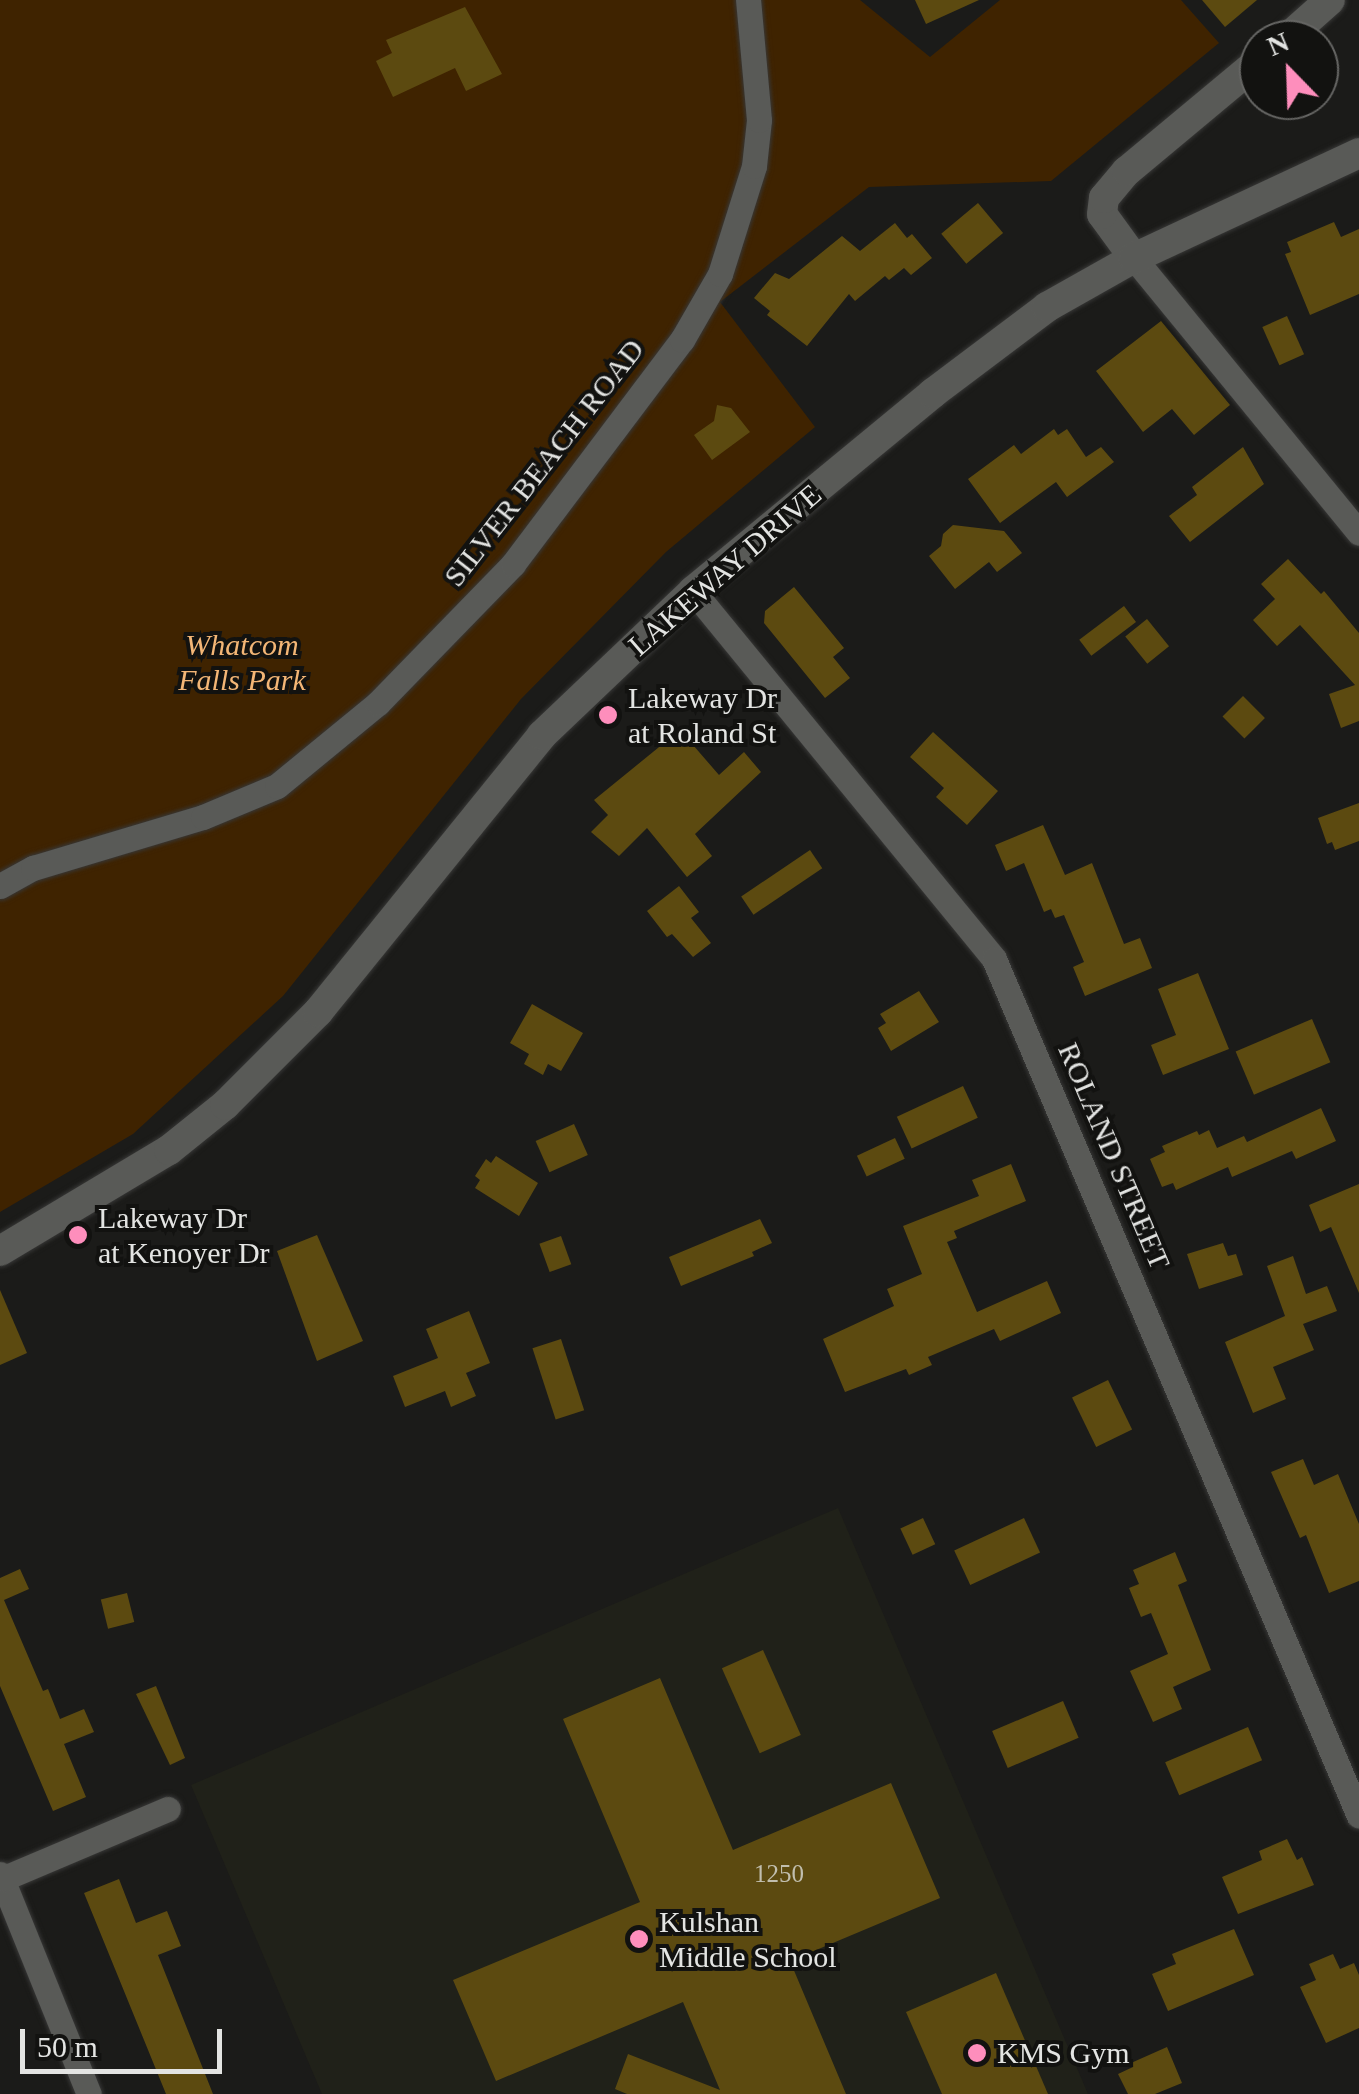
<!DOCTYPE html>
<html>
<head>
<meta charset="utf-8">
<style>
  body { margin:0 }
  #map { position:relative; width:1359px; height:2094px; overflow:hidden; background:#1b1b19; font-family:"Times New Roman",serif }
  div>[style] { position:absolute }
  .built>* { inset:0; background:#202119 }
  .green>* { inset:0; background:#3f2300 }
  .building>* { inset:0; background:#5c4a10; transform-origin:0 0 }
  .roads { filter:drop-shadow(0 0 2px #373736) drop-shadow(0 0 2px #373736) }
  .street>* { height:25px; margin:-12.5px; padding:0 12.5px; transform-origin:12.5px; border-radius:12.5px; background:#595a57 }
  .secondary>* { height:30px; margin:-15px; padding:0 15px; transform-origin:15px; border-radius:15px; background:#595a57 }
  .dots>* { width:28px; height:28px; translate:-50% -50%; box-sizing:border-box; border:5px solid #121210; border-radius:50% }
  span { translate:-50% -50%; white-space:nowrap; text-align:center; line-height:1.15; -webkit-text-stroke:8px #121210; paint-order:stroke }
  .number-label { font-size:25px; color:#c1beae }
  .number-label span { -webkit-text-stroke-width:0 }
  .street-label { font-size:30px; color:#e3e4e2 }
  .park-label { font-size:30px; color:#f3b676; font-style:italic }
  .poi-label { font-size:30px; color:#e3e4e2 }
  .left { translate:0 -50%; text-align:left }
  .north { position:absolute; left:1239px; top:20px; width:100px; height:100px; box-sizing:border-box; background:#121210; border:2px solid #666664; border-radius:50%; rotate:337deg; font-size:28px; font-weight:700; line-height:40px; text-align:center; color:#e3e4e2 }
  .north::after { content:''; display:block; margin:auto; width:35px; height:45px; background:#fe8ebc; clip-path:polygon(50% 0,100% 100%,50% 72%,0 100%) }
  .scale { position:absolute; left:20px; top:2029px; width:202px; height:45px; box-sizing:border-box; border:5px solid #e3e4e2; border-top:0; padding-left:12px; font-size:30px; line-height:35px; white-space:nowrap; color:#e3e4e2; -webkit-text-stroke:8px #121210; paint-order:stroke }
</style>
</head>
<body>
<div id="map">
  <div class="built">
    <div style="clip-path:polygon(838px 1508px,1088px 2094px,322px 2094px,191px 1785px)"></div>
  </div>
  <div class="green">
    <div style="clip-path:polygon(0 0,860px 0,930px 57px,1000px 0,1181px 0,1219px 43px,1051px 181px,869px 187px,720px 302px,815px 427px,666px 552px,521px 699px,283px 996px,133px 1134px,0 1212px)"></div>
  </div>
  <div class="building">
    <div style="clip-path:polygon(915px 0,979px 0,926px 24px)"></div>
    <div style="clip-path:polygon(1202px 0,1257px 0,1225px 27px)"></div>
    <div style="clip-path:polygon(465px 7px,502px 74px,466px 91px,455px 68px,393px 97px,376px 61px,392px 53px,386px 40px)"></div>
    <div style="left:978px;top:203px;width:39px;height:48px;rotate:50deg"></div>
    <div style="clip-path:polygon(1334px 222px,1341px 237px,1359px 229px,1359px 294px,1310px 315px,1285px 254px,1291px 252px,1287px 242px)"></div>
    <div style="clip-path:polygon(895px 223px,907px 238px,912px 234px,932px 258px,911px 275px,904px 268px,889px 280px,885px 276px,855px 301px,849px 294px,807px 346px,767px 315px,770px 311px,754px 298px,775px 273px,789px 279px,842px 236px,860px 251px)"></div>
    <div style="left:1287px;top:316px;width:42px;height:27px;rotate:66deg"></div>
    <div style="clip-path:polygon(1161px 321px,1230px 405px,1194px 435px,1172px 409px,1143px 432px,1096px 371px)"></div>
    <div style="clip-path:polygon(717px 405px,731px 408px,750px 432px,712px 460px,694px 435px,714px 421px)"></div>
    <div style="clip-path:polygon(1054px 429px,1058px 435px,1067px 429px,1086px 457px,1101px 447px,1114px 462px,1067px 497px,1056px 482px,1000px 523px,968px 479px,1014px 445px,1021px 454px)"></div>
    <div style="clip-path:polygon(1243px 447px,1264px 484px,1190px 542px,1169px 516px,1197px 495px,1192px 487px)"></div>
    <div style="clip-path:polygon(953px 525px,1004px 531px,1022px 553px,997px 572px,989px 562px,955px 589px,929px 556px,941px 546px,943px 534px)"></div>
    <div style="clip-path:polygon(1288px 559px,1321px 594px,1324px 591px,1359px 633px,1359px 721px,1341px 728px,1329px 694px,1355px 685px,1300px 625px,1277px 646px,1253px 620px,1275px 599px,1261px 584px)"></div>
    <div style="clip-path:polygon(794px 587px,844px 648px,833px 657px,850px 678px,825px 698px,764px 623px,765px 611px)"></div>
    <div style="left:1124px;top:606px;width:20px;height:56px;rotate:53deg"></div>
    <div style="left:1147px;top:619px;width:35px;height:28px;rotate:51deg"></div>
    <div style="left:1243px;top:696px;width:31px;height:29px;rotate:45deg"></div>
    <div style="clip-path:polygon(680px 730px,719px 775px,744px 752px,761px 772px,695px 834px,712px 856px,687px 877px,647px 828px,619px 856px,591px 832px,608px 815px,594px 800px)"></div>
    <div style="clip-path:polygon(933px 732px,998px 791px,967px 825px,936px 797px,944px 788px,910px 757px)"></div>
    <div style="clip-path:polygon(1359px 803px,1359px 841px,1335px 850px,1332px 842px,1327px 844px,1318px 818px)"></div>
    <div style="clip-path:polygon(1043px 825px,1065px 875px,1092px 863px,1124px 944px,1140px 938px,1152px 968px,1085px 996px,1073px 967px,1084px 962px,1064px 915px,1055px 918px,1051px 909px,1044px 912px,1024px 863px,1006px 871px,995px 845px)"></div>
    <div style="left:810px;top:850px;width:22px;height:83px;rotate:56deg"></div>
    <div style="clip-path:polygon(679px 886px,699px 912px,691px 918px,711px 943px,693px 957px,672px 934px,667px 937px,647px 911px)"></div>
    <div style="clip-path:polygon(1198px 973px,1229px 1049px,1163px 1075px,1151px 1045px,1176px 1035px,1158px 989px)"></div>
    <div style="clip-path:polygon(919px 991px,939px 1022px,891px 1051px,878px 1028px,886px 1023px,880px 1014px)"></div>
    <div style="clip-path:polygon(532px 1004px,583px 1033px,561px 1071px,548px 1064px,543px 1075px,524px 1064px,529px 1054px,510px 1043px)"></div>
    <div style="left:1312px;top:1019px;width:47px;height:83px;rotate:67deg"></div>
    <div style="left:963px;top:1086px;width:35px;height:73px;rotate:65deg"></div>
    <div style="clip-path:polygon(1321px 1108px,1336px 1141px,1296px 1159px,1292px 1151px,1232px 1177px,1228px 1167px,1176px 1190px,1173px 1183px,1162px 1187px,1150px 1159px,1165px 1152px,1162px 1146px,1197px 1131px,1199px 1135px,1209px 1130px,1217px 1148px,1244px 1136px,1247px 1142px)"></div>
    <div style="left:574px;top:1124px;width:34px;height:42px;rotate:66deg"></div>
    <div style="left:895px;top:1138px;width:23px;height:42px;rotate:65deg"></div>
    <div style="clip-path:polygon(496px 1156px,538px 1183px,519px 1216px,475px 1188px,480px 1180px,475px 1176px,486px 1159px,491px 1163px)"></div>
    <div style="clip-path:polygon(1011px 1164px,1026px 1201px,954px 1231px,957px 1238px,947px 1242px,977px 1312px,1047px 1281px,1061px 1313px,1000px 1341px,994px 1329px,928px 1357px,932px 1365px,909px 1375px,906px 1369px,845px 1392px,823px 1339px,894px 1306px,887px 1289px,922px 1274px,903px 1226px,979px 1196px,972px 1180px)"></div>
    <div style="clip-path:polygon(1359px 1184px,1359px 1293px,1331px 1227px,1320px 1232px,1309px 1205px)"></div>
    <div style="clip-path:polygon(760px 1219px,772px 1243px,752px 1252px,754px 1256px,681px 1286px,669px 1257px)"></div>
    <div style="clip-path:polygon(317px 1235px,363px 1341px,317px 1361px,277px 1251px)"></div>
    <div style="left:561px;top:1236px;width:30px;height:23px;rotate:70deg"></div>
    <div style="clip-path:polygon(1223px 1243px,1228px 1256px,1236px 1254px,1243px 1275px,1199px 1289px,1187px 1254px)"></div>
    <div style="clip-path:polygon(1293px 1256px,1306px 1294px,1327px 1286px,1337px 1311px,1303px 1324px,1314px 1350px,1273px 1367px,1286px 1399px,1253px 1413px,1225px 1342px,1285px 1316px,1267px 1266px)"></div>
    <div style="clip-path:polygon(0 1290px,27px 1353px,0 1365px)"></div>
    <div style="clip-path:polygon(469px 1311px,490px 1363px,466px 1373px,476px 1396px,451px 1407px,445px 1391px,405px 1407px,393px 1376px,438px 1358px,426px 1329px)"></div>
    <div style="left:561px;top:1339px;width:75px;height:30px;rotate:72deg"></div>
    <div style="left:1108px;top:1380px;width:55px;height:40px;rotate:64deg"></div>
    <div style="clip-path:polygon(1303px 1459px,1314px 1485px,1338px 1474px,1359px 1524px,1359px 1581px,1329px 1593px,1306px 1535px,1300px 1538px,1271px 1472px)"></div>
    <div style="left:923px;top:1518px;width:29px;height:25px;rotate:65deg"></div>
    <div style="left:1024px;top:1518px;width:38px;height:77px;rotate:65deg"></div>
    <div style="clip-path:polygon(1175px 1552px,1187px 1581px,1178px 1585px,1211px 1670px,1173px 1687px,1182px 1709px,1153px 1722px,1130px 1671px,1168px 1654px,1151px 1613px,1141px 1617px,1129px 1588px,1139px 1584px,1133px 1570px)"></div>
    <div style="clip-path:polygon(20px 1569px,29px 1589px,4px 1600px,43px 1691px,48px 1689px,60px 1719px,84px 1709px,94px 1732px,64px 1744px,86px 1797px,53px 1811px,0 1686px,0 1578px)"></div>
    <div style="left:127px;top:1593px;width:30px;height:27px;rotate:76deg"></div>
    <div style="left:763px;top:1650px;width:93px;height:45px;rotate:66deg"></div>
    <div style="clip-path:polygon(660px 1678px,733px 1850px,891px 1783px,940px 1898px,790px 1961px,846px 2094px,627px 2094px,615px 2089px,628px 2054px,720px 2090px,683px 2002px,496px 2081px,453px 1980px,640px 1902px,563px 1719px)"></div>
    <div style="clip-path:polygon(156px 1686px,185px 1758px,170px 1765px,136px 1694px)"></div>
    <div style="left:1063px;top:1701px;width:40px;height:77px;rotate:67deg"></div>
    <div style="left:1248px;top:1727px;width:36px;height:90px;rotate:67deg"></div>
    <div style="clip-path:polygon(1287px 1839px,1297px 1860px,1302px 1857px,1314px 1885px,1238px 1914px,1222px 1877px,1262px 1860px,1259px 1851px)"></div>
    <div style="clip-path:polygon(119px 1879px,136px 1923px,167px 1911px,181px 1946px,158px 1955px,213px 2094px,166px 2094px,84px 1893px)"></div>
    <div style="clip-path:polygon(1234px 1929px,1254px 1975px,1168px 2011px,1152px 1974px,1176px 1964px,1172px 1954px)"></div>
    <div style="clip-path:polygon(1333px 1954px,1340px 1969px,1354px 1963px,1359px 1975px,1359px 2028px,1326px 2043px,1300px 1987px,1316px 1980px,1309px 1964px)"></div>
    <div style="clip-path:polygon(996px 1973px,1048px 2094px,942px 2094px,906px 2012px)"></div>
    <div style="clip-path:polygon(1167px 2047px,1182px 2083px,1155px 2094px,1128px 2094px,1118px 2074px,1133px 2067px,1131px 2063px)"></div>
  </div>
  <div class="roads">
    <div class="street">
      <div style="left:1134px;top:258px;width:355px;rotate:50.7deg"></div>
      <div style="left:693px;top:591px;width:475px;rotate:50.7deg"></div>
      <div style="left:994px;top:959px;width:931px;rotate:66.93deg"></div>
      <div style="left:0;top:886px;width:38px;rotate:-29deg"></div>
      <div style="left:33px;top:868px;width:177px;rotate:-16.7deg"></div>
      <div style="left:203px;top:817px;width:80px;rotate:-22.7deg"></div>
      <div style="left:277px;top:786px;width:131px;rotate:-39.4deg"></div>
      <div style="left:378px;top:703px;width:194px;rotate:-45.8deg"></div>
      <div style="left:513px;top:564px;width:281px;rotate:-53deg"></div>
      <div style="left:682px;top:340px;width:76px;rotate:-60.1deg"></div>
      <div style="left:720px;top:274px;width:113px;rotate:-72.5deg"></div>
      <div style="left:754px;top:166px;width:46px;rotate:-83.8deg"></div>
      <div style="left:759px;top:120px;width:121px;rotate:-95.2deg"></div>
      <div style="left:0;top:1874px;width:237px;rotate:68deg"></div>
      <div style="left:2px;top:1879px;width:180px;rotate:-22.9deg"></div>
    </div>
    <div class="secondary">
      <div style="left:1285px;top:40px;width:60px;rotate:-41.6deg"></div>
      <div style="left:1134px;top:258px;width:54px;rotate:-126deg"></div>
      <div style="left:1102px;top:214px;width:16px;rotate:-83deg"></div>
      <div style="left:1104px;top:198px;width:35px;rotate:-50deg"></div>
      <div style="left:1127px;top:171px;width:172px;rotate:-39.8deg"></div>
      <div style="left:0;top:1251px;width:197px;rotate:-30.9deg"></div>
      <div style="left:169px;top:1150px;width:72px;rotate:-38.8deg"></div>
      <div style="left:225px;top:1105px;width:132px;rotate:-45deg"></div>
      <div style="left:318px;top:1012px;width:356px;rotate:-51deg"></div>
      <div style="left:542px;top:735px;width:209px;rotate:-43.6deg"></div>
      <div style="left:693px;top:591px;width:311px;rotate:-39.5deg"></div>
      <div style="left:933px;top:393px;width:143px;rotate:-37deg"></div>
      <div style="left:1047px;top:307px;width:100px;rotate:-29.4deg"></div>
      <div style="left:1134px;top:258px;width:248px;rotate:-25deg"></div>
    </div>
  </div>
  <div class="dots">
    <div style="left:608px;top:715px;background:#fe8ebc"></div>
    <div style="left:78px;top:1235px;background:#fe8ebc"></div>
    <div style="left:639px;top:1939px;background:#fe8ebc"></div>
    <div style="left:977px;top:2053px;background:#fe8ebc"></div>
  </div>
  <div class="number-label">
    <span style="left:779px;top:1874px">1250</span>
  </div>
  <div class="street-label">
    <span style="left:544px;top:463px;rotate:-52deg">SILVER BEACH ROAD</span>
    <span style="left:725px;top:570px;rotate:-41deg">LAKEWAY DRIVE</span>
    <span style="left:1114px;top:1156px;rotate:67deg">ROLAND STREET</span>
  </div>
  <div class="park-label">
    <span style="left:242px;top:662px">Whatcom<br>Falls Park</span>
  </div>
  <div class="poi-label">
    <span class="left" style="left:628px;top:715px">Lakeway Dr<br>at Roland St</span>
    <span class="left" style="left:98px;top:1235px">Lakeway Dr<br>at Kenoyer Dr</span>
    <span class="left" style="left:659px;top:1939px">Kulshan<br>Middle School</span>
    <span class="left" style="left:997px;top:2053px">KMS Gym</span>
  </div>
  <div class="north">N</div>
  <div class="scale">50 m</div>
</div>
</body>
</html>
